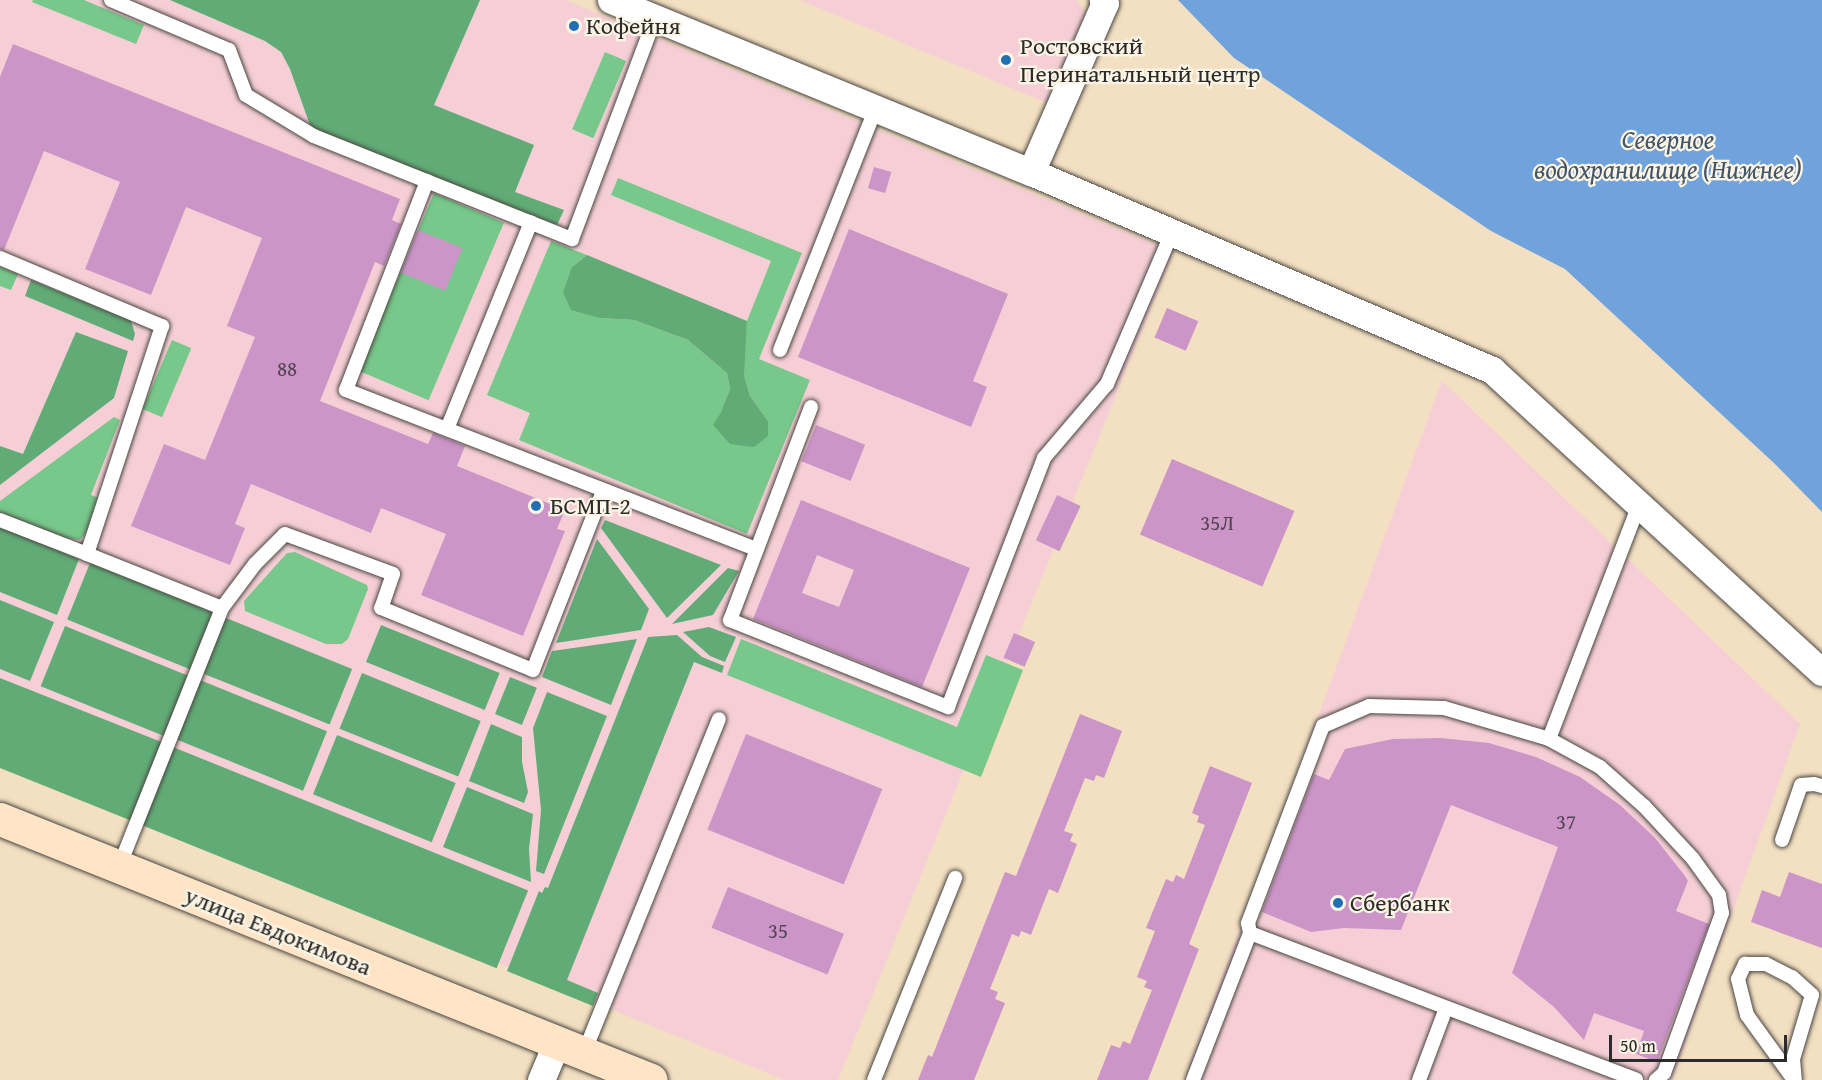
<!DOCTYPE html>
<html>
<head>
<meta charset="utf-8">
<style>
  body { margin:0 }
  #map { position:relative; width:1822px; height:1080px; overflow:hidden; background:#f3dfc1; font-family:"Gentium Book Plus",serif }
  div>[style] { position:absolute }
  .built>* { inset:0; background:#f6cfd6 }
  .green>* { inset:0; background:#77c88a; transform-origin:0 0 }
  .forest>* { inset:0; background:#61ac76; transform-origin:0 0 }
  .water>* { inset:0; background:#70a3dc }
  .building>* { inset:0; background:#cb95c7; transform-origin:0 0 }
  .roads { filter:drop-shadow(0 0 2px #494642) drop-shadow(0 0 2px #494642) }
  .service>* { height:14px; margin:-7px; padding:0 7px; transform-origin:7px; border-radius:7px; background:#fff }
  .minor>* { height:27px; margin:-13.5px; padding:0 13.5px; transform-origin:13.5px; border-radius:13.5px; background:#fff }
  .secondary>* { height:33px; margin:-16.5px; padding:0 16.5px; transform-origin:16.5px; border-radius:16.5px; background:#ffe4c6 }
  .dots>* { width:16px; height:16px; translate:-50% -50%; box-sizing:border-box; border:3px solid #fcf5e5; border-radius:50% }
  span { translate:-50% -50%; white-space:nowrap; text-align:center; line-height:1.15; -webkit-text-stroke:4.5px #fcf5e5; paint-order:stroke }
  .number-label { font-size:21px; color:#534652 }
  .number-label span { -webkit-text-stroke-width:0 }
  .poi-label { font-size:24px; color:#2b2b2b }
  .left { translate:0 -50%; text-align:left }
  .street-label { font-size:24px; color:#2b2b2b }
  .water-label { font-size:26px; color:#435569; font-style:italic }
  .scale { position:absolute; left:1609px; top:1035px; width:178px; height:27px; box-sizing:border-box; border:3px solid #2b2b2b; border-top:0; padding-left:8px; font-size:18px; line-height:21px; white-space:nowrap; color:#2b2b2b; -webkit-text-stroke:4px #fcf5e5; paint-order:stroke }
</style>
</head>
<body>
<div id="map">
  <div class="built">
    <div style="clip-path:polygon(0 0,565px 0,1174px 252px,838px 1080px,784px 1080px,0 759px)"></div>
    <div style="clip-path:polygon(800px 0,1076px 0,1088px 15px,1050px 104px)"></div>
    <div style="clip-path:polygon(1442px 381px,1800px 724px,1672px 1080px,1184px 1080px)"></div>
  </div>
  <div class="green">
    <div style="clip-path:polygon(33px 0,84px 0,144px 25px,136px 44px,32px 2px)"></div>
    <div style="left:605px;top:52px;width:23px;height:84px;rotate:23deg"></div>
    <div style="clip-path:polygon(618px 178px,802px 253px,759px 359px,810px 380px,747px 534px,519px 440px,530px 413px,487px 395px,551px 241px,587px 255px,572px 267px,600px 318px,634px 320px,688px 340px,727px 373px,730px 389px,720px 414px,768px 421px,750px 396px,744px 375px,744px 356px,747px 321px,771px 261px,611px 195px)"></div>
    <div style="left:434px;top:193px;width:76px;height:193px;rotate:23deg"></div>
    <div style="clip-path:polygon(0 267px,18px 274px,11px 290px,0 286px)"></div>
    <div style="left:172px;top:340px;width:21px;height:75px;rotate:23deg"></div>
    <div style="clip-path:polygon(114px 417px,120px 420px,91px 495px,101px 499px,89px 529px,80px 540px,65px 538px,0 513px,0 501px)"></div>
    <div style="clip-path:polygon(295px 552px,367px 585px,368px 589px,348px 639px,342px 644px,326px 644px,245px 611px,244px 601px,287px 553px)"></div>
    <div style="clip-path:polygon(741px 639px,957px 727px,986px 655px,1023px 670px,981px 777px,727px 675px)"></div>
  </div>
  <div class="forest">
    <div style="clip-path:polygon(170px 0,480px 0,434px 105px,534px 145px,515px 192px,564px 210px,557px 225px,311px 128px,290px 69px,281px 52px,265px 41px)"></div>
    <div style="clip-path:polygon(587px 255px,747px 321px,744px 375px,750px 396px,768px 421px,768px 436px,754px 447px,730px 444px,713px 425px,720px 414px,730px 389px,727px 373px,688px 340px,634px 320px,600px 318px,571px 310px,563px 292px,572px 267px)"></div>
    <div style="clip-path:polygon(31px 280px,131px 321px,135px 334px,133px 341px,25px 296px)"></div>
    <div style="clip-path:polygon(76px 332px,128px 351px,114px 398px,0 485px,0 446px,23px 454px)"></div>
    <div style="clip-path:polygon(605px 520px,721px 565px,667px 618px,601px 528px)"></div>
    <div style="clip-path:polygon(0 527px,79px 559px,57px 615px,0 592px)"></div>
    <div style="clip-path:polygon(597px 539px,649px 609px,641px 630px,556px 643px)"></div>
    <div style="left:90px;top:563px;width:135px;height:61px;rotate:22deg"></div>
    <div style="clip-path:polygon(728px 568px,739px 571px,713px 615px,672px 624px)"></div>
    <div style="clip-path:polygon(0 600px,54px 622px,30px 681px,0 669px)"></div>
    <div style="left:226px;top:618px;width:136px;height:60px;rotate:22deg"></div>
    <div style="left:381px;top:625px;width:128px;height:40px;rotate:22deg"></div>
    <div style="left:65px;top:626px;width:135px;height:65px;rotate:22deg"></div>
    <div style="clip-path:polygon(709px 627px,736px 637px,725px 662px,710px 656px,683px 632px)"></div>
    <div style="clip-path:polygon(677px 635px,702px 657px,724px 666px,722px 673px,694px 662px,567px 980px,598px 993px,593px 1006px,507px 971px,539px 891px,542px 893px,545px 887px,548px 888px,648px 637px)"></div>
    <div style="clip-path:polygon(637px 639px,611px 705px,542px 677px,552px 651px)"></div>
    <div style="left:362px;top:673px;width:128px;height:60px;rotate:22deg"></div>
    <div style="left:510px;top:677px;width:29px;height:40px;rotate:22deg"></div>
    <div style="clip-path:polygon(0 678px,164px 743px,132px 821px,0 768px)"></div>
    <div style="left:200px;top:680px;width:137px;height:64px;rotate:22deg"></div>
    <div style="clip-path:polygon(547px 692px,607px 716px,544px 874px,536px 871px,541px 810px,533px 728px)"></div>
    <div style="clip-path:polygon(491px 724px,522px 737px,522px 762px,528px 792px,524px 803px,469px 781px)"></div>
    <div style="left:337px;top:735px;width:128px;height:64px;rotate:22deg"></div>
    <div style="left:173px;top:747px;width:383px;height:84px;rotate:22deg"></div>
    <div style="clip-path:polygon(467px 787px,533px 814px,529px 849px,531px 882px,443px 847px)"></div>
  </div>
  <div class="water">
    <div style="clip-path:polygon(1178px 0,1822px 0,1822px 512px,1776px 465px,1565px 269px,1491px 231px,1234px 58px)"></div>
  </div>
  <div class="building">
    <div style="clip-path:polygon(13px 44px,400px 199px,392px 220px,401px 224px,384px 266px,375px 262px,320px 401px,428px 444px,433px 433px,465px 446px,457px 466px,565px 510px,557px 529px,565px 531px,523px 636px,421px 595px,446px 534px,381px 508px,371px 533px,251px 484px,235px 524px,245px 528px,230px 565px,131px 526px,164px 444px,205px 460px,255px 337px,227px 326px,262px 238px,186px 207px,151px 295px,85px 269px,120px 182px,44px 151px,4px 250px,0 249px,0 77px)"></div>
    <div style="left:874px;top:167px;width:18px;height:22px;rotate:16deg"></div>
    <div style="clip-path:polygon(849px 229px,1008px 294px,973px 381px,987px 387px,971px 427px,798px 357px)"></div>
    <div style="left:418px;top:230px;width:48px;height:46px;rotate:22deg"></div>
    <div style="left:1167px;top:308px;width:34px;height:32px;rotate:23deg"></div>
    <div style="left:816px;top:425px;width:53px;height:39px;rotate:22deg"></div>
    <div style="left:1172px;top:459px;width:133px;height:82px;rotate:23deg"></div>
    <div style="left:1057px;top:495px;width:26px;height:50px;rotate:25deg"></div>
    <div style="clip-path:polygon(evenodd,801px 500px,970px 568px,922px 687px,753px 619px,801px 500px,817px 555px,854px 570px,839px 607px,802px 593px,817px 555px)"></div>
    <div style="left:1014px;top:633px;width:23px;height:27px;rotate:23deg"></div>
    <div style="clip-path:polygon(1080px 714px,1122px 731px,1104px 778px,1096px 775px,1094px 781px,1085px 778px,1064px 831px,1073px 834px,1070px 841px,1077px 844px,1058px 893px,1049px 889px,1031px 935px,1021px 931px,1019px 937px,1012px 934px,990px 989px,998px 992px,995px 999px,1005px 1003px,974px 1080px,918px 1080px,928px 1055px,932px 1057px,1005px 872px,1016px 876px)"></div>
    <div style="left:746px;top:734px;width:147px;height:103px;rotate:22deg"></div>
    <div style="clip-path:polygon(1441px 738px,1489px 743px,1536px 757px,1580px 777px,1620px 805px,1655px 838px,1685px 876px,1688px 881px,1676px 911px,1709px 924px,1657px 1062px,1636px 1054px,1644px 1031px,1594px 1013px,1584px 1040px,1554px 1007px,1512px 973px,1558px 847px,1451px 805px,1401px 930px,1344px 928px,1311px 932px,1262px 912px,1314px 774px,1329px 780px,1345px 749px,1393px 739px)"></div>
    <div style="clip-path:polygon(1210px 766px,1252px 783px,1189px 944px,1199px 949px,1148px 1080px,1097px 1080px,1111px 1045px,1120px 1048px,1123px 1041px,1130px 1044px,1152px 990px,1144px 987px,1147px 981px,1137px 977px,1155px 931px,1146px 928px,1166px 879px,1173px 882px,1176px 875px,1184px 879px,1205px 825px,1197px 822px,1199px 816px,1192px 813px)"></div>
    <div style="clip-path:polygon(1789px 872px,1822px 884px,1822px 948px,1751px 922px,1762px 890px,1780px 897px)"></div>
    <div style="left:728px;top:887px;width:125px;height:44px;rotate:22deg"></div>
  </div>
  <div class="roads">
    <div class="service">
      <div style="left:111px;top:0;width:128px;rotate:23deg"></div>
      <div style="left:229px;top:50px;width:48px;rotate:69.3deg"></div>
      <div style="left:246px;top:95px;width:79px;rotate:31.1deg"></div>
      <div style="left:314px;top:136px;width:278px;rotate:21.8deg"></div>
      <div style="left:572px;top:239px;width:236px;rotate:-69.4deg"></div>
      <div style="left:427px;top:181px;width:224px;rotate:111.2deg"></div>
      <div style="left:346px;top:390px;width:440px;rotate:21.2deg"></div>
      <div style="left:0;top:258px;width:176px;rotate:22.8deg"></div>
      <div style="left:162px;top:326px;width:240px;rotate:108.2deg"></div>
      <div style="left:87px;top:554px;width:145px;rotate:21.8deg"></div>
      <div style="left:222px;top:608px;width:55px;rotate:-53.1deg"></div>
      <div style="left:255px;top:564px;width:42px;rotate:-45deg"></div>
      <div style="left:285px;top:534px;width:115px;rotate:20.3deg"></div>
      <div style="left:393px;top:574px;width:36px;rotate:109deg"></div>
      <div style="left:381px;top:608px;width:164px;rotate:22.2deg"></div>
      <div style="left:533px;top:670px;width:192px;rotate:-68.6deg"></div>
      <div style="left:780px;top:350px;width:261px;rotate:-68.4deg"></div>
      <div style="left:811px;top:407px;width:228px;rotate:110.8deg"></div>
      <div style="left:730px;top:620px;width:235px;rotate:21.8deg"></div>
      <div style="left:948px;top:707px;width:267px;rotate:-68.9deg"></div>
      <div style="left:1044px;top:458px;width:97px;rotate:-49.6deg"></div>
      <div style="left:1107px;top:384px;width:165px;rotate:-66.8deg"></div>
      <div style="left:447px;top:429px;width:223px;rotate:-67.9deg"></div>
      <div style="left:0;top:520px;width:93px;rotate:21.3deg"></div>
      <div style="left:1549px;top:739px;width:251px;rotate:-69deg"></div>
      <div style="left:1782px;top:840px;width:58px;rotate:-70.9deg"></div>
      <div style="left:1801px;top:785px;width:13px;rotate:-4deg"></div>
      <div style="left:1814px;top:784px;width:8px;rotate:14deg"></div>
      <div style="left:119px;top:867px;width:279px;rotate:-68.3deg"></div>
      <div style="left:1250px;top:933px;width:413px;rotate:20.8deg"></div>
      <div style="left:584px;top:1053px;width:360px;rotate:-68deg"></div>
      <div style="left:874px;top:1080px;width:218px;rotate:-68.1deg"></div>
      <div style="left:1193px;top:1080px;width:158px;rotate:-68.8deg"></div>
      <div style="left:1250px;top:933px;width:10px;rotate:-101deg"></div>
      <div style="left:1248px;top:923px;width:211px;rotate:-69.2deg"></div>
      <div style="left:1323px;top:726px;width:50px;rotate:-23.5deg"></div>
      <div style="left:1369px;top:706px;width:75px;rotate:1.5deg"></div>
      <div style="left:1444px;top:708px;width:109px;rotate:16.4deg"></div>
      <div style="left:1549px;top:739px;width:58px;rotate:28.8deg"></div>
      <div style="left:1600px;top:767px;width:59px;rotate:41.6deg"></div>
      <div style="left:1644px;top:806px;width:72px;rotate:47.2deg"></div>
      <div style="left:1693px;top:859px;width:44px;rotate:54.2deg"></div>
      <div style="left:1719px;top:895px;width:18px;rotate:81deg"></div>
      <div style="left:1722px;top:913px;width:170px;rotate:109.9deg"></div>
      <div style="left:1664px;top:1073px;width:11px;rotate:139deg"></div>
      <div style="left:1419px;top:1080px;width:77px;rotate:-69.4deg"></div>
      <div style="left:1794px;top:1080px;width:80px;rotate:-125.9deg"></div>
      <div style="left:1747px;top:1015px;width:37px;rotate:-104deg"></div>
      <div style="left:1738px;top:979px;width:17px;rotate:-65deg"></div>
      <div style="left:1745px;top:964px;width:21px"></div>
      <div style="left:1766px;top:964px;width:29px;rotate:27deg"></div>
      <div style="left:1792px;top:977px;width:27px;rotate:42deg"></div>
      <div style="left:1812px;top:995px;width:67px;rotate:106.5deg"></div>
      <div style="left:1793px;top:1059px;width:21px;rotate:85deg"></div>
    </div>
    <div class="minor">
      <div style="left:611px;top:0;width:454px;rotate:22.3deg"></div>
      <div style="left:1031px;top:172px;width:502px;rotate:23.24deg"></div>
      <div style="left:1492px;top:370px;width:447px;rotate:42.5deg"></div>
      <div style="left:1031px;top:172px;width:184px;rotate:-66.4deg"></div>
      <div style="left:1105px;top:3px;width:4px;rotate:-124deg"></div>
      <div style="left:541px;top:1080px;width:41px;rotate:-67.2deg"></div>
    </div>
    <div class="secondary">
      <div style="left:0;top:819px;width:701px;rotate:21.85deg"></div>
    </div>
  </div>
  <div class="dots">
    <div style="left:574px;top:26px;background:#1f6fb2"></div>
    <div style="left:1006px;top:60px;background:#1f6fb2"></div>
    <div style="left:536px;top:506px;background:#1f6fb2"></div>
    <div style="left:1338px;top:903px;background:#1f6fb2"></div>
  </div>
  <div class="number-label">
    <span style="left:287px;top:369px">88</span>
    <span style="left:1217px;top:523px">35Л</span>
    <span style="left:1566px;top:822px">37</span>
    <span style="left:778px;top:931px">35</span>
  </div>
  <div class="poi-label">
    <span class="left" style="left:586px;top:26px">Кофейня</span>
    <span class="left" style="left:1020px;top:60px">Ростовский<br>Перинатальный центр</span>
    <span class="left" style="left:550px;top:506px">БСМП-2</span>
    <span class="left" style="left:1350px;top:903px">Сбербанк</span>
  </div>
  <div class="street-label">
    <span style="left:278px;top:931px;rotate:22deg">улица Евдокимова</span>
  </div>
  <div class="water-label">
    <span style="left:1668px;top:154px">Северное<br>водохранилище (Нижнее)</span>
  </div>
  <div class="scale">50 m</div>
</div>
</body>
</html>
